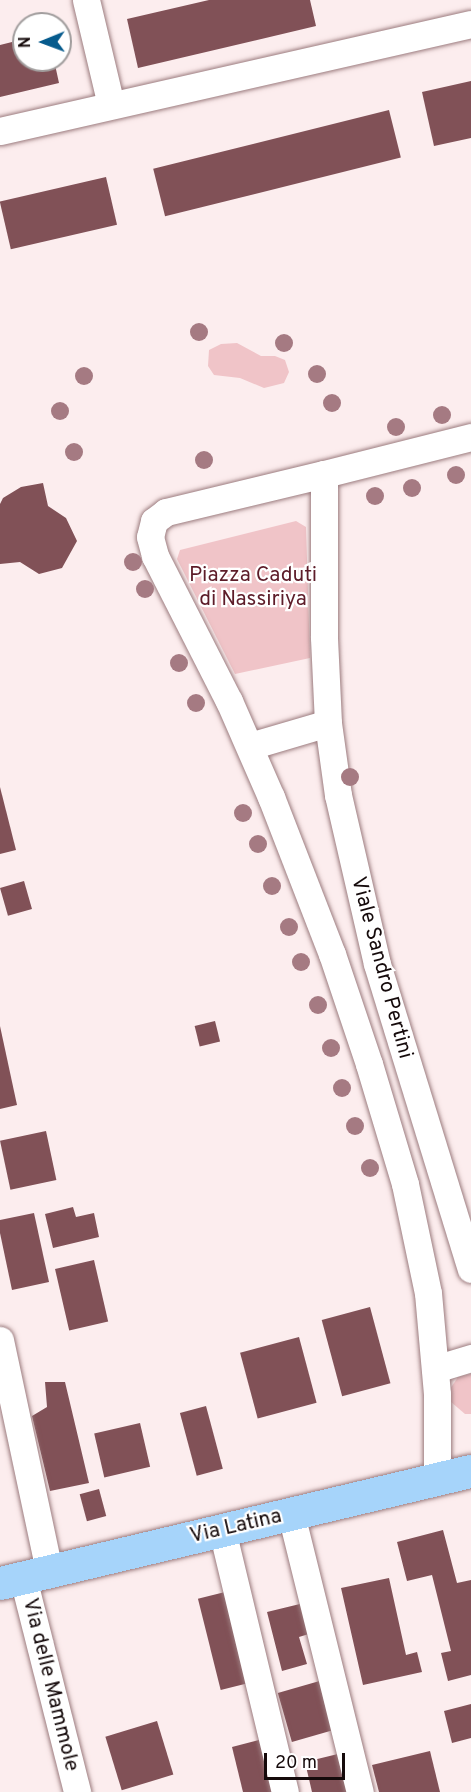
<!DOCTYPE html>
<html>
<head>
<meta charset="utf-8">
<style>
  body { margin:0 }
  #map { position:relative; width:471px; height:1792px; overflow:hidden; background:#fcedee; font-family:Overpass,sans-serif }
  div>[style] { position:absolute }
  .green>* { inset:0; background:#f0c4c8 }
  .building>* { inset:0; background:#815157; transform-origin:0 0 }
  .roads { filter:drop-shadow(0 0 2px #9c7c7f) drop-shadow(0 0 2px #9c7c7f) }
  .minor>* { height:27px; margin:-13.5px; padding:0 13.5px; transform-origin:13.5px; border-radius:13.5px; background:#fff }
  .major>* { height:33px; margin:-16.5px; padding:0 16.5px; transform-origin:16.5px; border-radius:16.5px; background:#a6d4fa }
  .trees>* { width:18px; height:18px; margin:-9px; border-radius:50%; background:#a57a82 }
  span { translate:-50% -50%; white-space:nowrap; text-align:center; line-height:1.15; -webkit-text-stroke:4.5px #fff; paint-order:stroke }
  .park-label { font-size:21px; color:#5d1c29 }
  .street-label { font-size:21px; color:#150a0b }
  .north { position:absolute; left:12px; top:12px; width:60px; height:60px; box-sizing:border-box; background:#fff; border:2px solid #a19d9d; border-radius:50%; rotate:269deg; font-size:16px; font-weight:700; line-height:24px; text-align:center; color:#150a0b }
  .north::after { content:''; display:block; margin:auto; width:21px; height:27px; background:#065b8d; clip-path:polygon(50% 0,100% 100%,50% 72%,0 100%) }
  .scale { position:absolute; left:264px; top:1753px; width:81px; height:27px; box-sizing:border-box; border:3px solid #150a0b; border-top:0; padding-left:8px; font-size:18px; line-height:21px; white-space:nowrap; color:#150a0b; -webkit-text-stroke:4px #fff; paint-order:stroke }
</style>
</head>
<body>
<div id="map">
  <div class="green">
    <div style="clip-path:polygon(237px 343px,261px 356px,275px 356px,285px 360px,289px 372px,284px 383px,264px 388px,240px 378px,214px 375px,208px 366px,209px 350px,221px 344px)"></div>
    <div style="clip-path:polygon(296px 521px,306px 527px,310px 658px,235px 674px,177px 559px,180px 550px)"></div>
    <div style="clip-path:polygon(471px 1374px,471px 1414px,465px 1414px,451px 1402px,450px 1389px,458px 1377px)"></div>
  </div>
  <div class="building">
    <div style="clip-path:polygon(209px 0,310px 0,316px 26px,138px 68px,127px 19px)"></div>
    <div style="clip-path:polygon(24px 39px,24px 60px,54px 60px,59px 83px,0 97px,0 45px)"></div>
    <div style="clip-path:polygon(471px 81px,471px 138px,434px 146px,422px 92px)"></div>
    <div style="left:389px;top:110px;width:49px;height:243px;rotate:76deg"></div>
    <div style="left:106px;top:177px;width:49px;height:109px;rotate:77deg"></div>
    <div style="clip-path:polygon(43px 483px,48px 506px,66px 518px,77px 541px,62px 568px,39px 574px,20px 562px,0 564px,0 504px,3px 498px,21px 487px)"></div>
    <div style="clip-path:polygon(0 787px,16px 850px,0 854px)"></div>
    <div style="left:24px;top:881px;width:29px;height:25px;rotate:74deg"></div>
    <div style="left:215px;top:1021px;width:21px;height:21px;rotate:76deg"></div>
    <div style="clip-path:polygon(0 1026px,17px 1105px,0 1109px)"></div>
    <div style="left:46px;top:1131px;width:50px;height:47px;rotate:78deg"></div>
    <div style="clip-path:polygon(73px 1207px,76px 1217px,94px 1213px,99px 1237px,53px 1248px,45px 1214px)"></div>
    <div style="clip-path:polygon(34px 1213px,49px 1282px,12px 1290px,0 1233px,0 1220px)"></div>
    <div style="left:94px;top:1260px;width:63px;height:40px;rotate:77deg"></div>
    <div style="left:370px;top:1307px;width:79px;height:50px;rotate:75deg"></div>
    <div style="left:299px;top:1337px;width:68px;height:61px;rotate:75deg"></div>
    <div style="clip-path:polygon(45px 1382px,65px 1382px,89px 1483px,50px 1491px,32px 1416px,47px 1407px)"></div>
    <div style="left:206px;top:1406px;width:65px;height:27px;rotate:75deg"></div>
    <div style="left:140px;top:1423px;width:45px;height:47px;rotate:77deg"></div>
    <div style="left:99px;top:1489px;width:28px;height:20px;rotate:75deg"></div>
    <div style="clip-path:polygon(443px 1530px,457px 1583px,471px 1580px,471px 1675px,448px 1681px,441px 1653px,451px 1651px,432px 1575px,407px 1581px,397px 1542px)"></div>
    <div style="clip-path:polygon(389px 1578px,406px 1655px,417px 1652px,422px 1672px,363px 1685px,341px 1588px)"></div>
    <div style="left:229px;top:1591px;width:94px;height:32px;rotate:76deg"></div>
    <div style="clip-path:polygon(304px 1603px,312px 1633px,299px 1637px,307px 1664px,282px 1671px,267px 1612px)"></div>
    <div style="left:323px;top:1680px;width:51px;height:47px;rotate:74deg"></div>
    <div style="clip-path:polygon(471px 1704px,471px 1738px,452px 1743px,444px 1711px)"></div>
    <div style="left:157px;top:1721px;width:56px;height:54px;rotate:73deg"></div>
    <div style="clip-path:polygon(263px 1739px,276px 1792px,243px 1792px,232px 1747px)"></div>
    <div style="clip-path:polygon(430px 1751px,440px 1792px,379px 1792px,372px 1765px)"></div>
    <div style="clip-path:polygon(342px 1753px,351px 1792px,312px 1792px,305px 1762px)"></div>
  </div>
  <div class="roads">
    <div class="minor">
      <div style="left:86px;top:0;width:108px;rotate:76.6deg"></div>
      <div style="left:0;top:131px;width:483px;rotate:-12.8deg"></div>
      <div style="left:324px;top:474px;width:152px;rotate:-14.1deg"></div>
      <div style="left:328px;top:723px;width:73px;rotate:82.1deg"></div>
      <div style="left:338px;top:795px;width:173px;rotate:77deg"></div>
      <div style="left:377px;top:964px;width:319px;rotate:72.9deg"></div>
      <div style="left:250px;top:746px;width:81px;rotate:-16.4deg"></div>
      <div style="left:328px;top:723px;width:86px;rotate:-92.7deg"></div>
      <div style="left:324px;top:637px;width:163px;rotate:-90deg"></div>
      <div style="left:324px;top:474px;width:163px;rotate:166.5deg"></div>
      <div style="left:166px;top:512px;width:15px;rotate:143deg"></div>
      <div style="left:154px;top:521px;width:16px;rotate:104deg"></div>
      <div style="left:150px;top:537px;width:20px;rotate:75deg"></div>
      <div style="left:155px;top:556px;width:163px;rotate:63deg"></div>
      <div style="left:229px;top:701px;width:105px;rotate:66.4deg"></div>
      <div style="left:271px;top:797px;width:168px;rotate:68.8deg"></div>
      <div style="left:332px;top:954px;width:116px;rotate:71.4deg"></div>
      <div style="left:369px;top:1064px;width:125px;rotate:73.3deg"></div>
      <div style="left:405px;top:1184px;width:111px;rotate:78.1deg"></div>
      <div style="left:428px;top:1293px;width:101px;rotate:84.9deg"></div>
      <div style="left:437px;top:1394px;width:85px;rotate:90deg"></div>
      <div style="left:0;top:1340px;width:236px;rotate:78deg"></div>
      <div style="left:435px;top:1369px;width:38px;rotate:-17deg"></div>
      <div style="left:291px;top:1514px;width:286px;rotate:76.1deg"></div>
      <div style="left:222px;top:1530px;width:269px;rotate:76.5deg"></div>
      <div style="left:23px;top:1578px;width:221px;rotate:75.8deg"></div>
    </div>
    <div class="major">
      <div style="left:0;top:1583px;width:484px;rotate:-13.4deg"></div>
    </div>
  </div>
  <div class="trees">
    <div style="left:199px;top:332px"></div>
    <div style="left:284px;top:343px"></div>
    <div style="left:317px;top:374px"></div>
    <div style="left:84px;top:376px"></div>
    <div style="left:332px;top:403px"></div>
    <div style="left:60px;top:411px"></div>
    <div style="left:442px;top:415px"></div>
    <div style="left:396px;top:427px"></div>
    <div style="left:74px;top:452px"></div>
    <div style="left:204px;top:460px"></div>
    <div style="left:456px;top:475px"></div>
    <div style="left:412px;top:488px"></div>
    <div style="left:375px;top:496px"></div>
    <div style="left:133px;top:562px"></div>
    <div style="left:145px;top:589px"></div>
    <div style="left:179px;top:663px"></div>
    <div style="left:196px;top:703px"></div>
    <div style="left:350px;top:777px"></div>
    <div style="left:243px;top:813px"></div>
    <div style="left:258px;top:844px"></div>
    <div style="left:272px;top:886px"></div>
    <div style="left:289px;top:927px"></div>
    <div style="left:301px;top:962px"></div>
    <div style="left:318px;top:1005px"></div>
    <div style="left:331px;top:1048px"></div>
    <div style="left:342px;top:1088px"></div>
    <div style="left:355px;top:1126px"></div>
    <div style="left:370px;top:1168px"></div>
  </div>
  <div class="park-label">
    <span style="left:253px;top:588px">Piazza Caduti<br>di Nassiriya</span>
  </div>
  <div class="street-label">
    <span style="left:381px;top:968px;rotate:75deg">Viale Sandro Pertini</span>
    <span style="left:236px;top:1527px;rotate:-13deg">Via Latina</span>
    <span style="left:50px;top:1685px;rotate:76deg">Via delle Mammole</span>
  </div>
  <div class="north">N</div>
  <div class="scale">20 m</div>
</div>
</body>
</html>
